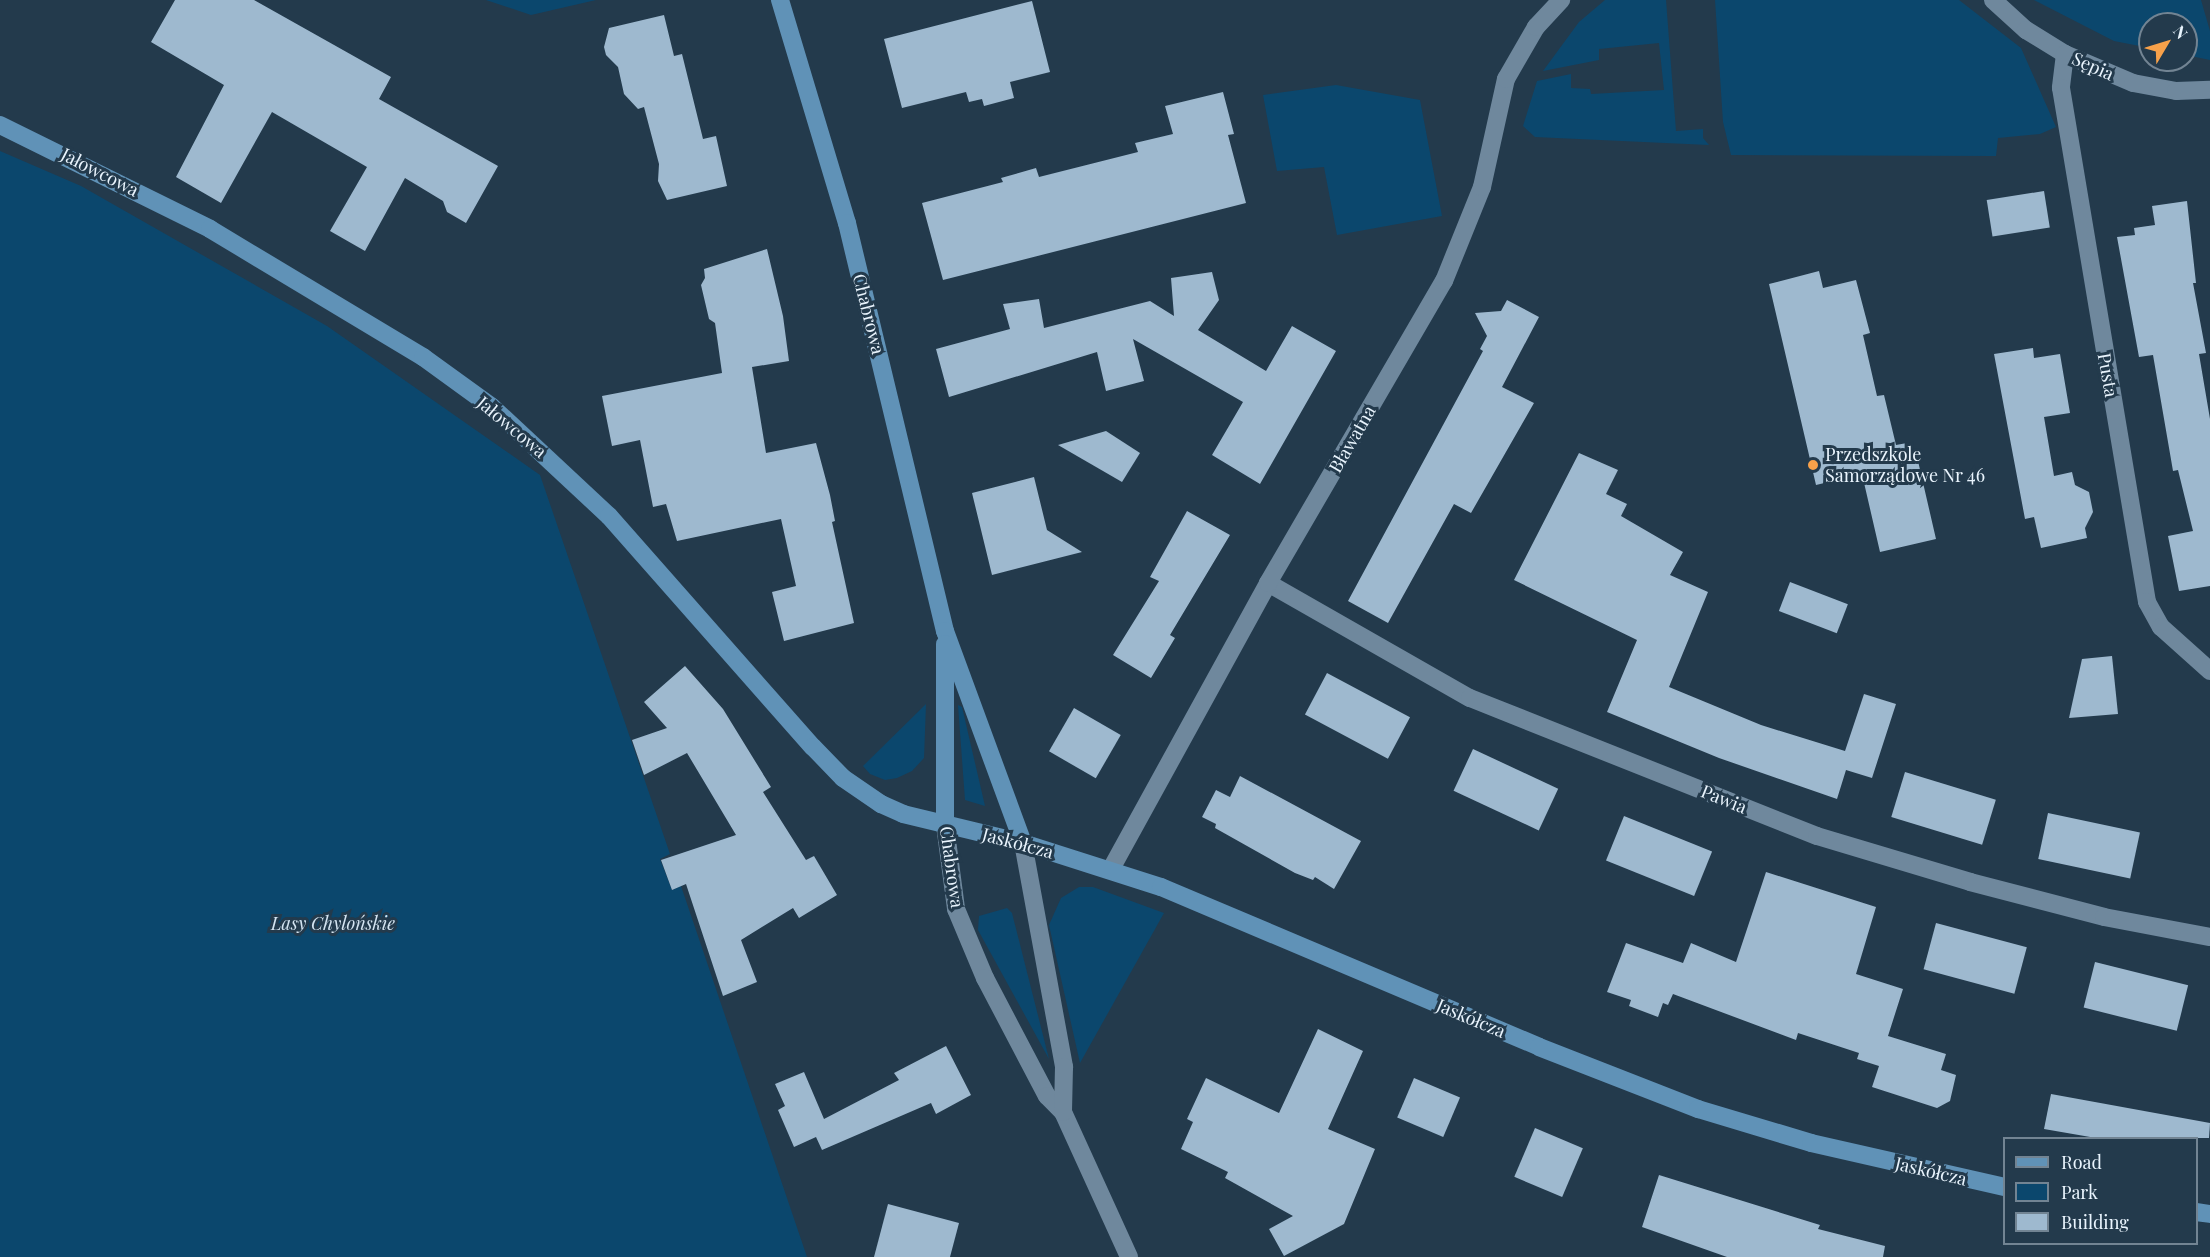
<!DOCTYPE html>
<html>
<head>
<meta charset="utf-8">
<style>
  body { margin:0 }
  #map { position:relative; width:2210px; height:1257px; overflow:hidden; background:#233a4c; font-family:"Playfair Display",serif }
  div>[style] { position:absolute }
  .green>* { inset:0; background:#0b476d }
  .building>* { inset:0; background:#9eb9cf; transform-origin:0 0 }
  .street>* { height:18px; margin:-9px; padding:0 9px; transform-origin:9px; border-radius:9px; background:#6f889d }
  .secondary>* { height:18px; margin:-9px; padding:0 9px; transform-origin:9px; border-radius:9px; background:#6092b7 }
  .dots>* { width:16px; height:16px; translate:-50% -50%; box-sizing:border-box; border:3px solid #233a4c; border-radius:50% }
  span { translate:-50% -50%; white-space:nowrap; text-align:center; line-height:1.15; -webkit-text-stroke:6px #233a4c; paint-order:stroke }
  .street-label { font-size:18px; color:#e9f4fd }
  .poi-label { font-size:18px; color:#e9f4fd }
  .left { translate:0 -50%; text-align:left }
  .park-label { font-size:18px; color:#d4e4f1; font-style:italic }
  .legend { position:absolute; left:2003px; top:1137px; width:195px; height:108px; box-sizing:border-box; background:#233a4c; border:2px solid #728493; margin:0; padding:8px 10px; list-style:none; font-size:18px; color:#e9f4fd }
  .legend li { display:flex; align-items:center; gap:12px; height:30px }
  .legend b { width:30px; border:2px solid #728493 }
  .north { position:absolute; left:2138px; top:12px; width:60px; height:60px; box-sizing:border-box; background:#233a4c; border:2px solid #728493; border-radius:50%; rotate:52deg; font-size:16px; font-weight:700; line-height:24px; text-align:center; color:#e9f4fd }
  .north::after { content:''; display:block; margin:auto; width:21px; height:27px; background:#f7a14a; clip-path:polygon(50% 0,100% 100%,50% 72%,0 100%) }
</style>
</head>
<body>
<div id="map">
  <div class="green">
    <div style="clip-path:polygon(486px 0,596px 0,531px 15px)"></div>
    <div style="clip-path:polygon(1605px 0,1666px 0,1676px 131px,1703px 129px,1703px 138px,1709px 145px,1535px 137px,1523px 126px,1537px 81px,1571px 74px,1571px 88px,1590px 89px,1591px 94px,1664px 90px,1659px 43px,1599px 49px,1599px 60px,1543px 71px,1579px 22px)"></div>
    <div style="clip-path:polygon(1715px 0,1959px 0,2021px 48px,2056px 127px,2040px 134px,1998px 138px,1996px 156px,1731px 155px,1723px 122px)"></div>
    <div style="clip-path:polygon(2034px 0,2201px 0,2210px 31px,2210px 60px,2186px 55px,2186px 24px,2150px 24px,2150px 48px,2114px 41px)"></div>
    <div style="clip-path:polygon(1336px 85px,1420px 100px,1442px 216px,1337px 235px,1324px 167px,1277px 171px,1263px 95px)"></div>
    <div style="clip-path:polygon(0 151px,81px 186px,327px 326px,540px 475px,670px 854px,660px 859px,672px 890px,681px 886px,807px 1257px,0 1257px)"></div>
    <div style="clip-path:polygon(926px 704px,924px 758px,912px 771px,897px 778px,885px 780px,870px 774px,863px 766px)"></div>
    <div style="clip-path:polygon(958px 705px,962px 707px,985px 806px,965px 800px)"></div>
    <div style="clip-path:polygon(1079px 887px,1093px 887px,1164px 913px,1080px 1063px,1049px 925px,1061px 898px)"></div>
    <div style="clip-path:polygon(1007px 908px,1012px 913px,1049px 1059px,978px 930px,979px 916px)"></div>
  </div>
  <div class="building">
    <div style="clip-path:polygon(175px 0,254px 0,391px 77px,379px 99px,498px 166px,466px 223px,447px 212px,443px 201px,405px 178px,365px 251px,330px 231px,367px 167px,272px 112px,221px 203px,176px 177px,224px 85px,151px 42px)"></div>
    <div style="clip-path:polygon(1032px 1px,1050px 72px,1010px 82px,1014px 98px,984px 106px,982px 99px,969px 102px,966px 92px,902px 108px,884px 39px)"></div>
    <div style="clip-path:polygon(664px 15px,674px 56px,682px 54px,703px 139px,716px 136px,727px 186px,667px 200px,658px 181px,659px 164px,644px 107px,638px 109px,624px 94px,618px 67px,606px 55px,604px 47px,609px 28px)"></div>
    <div style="clip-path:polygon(1223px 92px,1234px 134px,1228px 135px,1246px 203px,943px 280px,922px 203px,1003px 182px,1001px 178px,1036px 168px,1039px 177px,1138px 152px,1135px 143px,1173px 134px,1165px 106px)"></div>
    <div style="left:2044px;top:191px;width:37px;height:58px;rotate:81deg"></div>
    <div style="clip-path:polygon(2187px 201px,2196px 283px,2193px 283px,2206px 353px,2199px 354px,2210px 419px,2210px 586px,2179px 591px,2168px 536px,2193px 531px,2178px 470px,2173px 471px,2153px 355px,2139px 357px,2117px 237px,2135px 235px,2134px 228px,2155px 225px,2152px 206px)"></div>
    <div style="clip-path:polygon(767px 249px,783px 316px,789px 361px,752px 367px,766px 453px,816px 443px,830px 495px,835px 521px,832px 522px,854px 623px,784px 641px,772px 592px,796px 586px,781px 519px,677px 541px,666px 504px,653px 507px,640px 440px,612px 446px,602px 396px,722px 373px,715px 323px,709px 319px,701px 285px,705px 278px,704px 269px)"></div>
    <div style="clip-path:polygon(1819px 271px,1823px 288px,1856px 280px,1870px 333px,1863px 335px,1877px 396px,1884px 395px,1896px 445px,1907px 443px,1911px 463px,1918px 461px,1936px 539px,1880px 552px,1862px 474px,1816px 485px,1769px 284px)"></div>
    <div style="clip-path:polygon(1212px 272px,1219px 300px,1198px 330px,1266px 371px,1292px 326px,1336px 351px,1260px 484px,1212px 455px,1243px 402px,1133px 339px,1144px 381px,1106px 391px,1097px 352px,949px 397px,936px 349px,1010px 329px,1003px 304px,1039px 299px,1044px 328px,1150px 301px,1174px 316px,1171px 278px)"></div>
    <div style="clip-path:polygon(1507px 300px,1539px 317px,1502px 387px,1534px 403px,1471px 513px,1454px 504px,1388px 623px,1348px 601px,1483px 351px,1480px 349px,1487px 336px,1475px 313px,1501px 311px)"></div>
    <div style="clip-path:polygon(2033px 348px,2034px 358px,2060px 354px,2070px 413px,2044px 417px,2054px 476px,2072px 472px,2075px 485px,2089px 492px,2093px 512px,2085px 528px,2087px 538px,2041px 548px,2034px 517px,2025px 519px,1994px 354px)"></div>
    <div style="clip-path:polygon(1106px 431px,1140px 453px,1122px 482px,1058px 445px)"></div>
    <div style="clip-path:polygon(1579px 453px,1618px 470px,1606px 494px,1627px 504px,1621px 516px,1683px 552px,1670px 575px,1708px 592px,1669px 687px,1761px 725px,1845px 751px,1864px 694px,1896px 704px,1872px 778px,1846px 770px,1837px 799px,1719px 758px,1607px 712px,1637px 640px,1514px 580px)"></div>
    <div style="clip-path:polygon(1034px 477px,1047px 530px,1082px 552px,992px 575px,972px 493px)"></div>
    <div style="clip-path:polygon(1187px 511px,1230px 535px,1170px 635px,1175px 638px,1151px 678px,1113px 655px,1159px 581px,1150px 577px)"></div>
    <div style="left:1790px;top:582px;width:62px;height:31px;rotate:21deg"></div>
    <div style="clip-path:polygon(2112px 656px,2118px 714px,2069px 718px,2082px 659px)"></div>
    <div style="clip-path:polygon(685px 666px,723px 709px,771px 787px,763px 792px,806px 860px,814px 856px,837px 895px,799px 918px,793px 908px,741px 940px,757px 982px,723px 996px,686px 884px,672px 890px,661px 860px,736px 835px,687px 753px,644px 775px,632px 740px,667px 728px,644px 702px)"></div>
    <div style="left:1327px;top:673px;width:94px;height:47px;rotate:28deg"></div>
    <div style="left:1074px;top:708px;width:54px;height:50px;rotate:30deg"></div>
    <div style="left:1473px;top:749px;width:94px;height:46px;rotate:25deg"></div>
    <div style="left:1905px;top:772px;width:95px;height:47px;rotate:17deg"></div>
    <div style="clip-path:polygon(1240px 776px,1361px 841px,1334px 889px,1315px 877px,1313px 880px,1295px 873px,1215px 828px,1216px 824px,1202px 817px,1216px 790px,1230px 797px)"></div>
    <div style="left:2048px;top:813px;width:94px;height:47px;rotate:12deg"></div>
    <div style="left:1624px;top:816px;width:95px;height:48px;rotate:22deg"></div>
    <div style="clip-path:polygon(1766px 872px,1876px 907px,1856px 974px,1903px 989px,1888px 1036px,1946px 1054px,1941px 1070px,1956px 1075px,1950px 1101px,1937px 1108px,1872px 1087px,1879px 1066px,1857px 1059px,1859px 1053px,1798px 1033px,1796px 1040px,1673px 994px,1668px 1005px,1663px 1003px,1658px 1017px,1629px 1006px,1631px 1000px,1607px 992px,1626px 943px,1683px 963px,1691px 943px,1736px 962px)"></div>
    <div style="left:1936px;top:923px;width:94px;height:48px;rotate:15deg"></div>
    <div style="left:2095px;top:962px;width:96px;height:47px;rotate:14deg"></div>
    <div style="clip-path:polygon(1318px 1029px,1363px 1051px,1328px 1129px,1375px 1149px,1344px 1224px,1284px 1256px,1269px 1229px,1293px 1216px,1225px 1178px,1228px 1172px,1181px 1149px,1193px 1122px,1187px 1119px,1206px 1078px,1279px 1113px)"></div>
    <div style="clip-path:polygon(946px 1046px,971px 1095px,936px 1114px,931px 1103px,822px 1150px,816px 1137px,794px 1147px,778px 1110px,785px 1106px,775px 1084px,804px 1072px,824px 1119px,899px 1080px,894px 1073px)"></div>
    <div style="left:1414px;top:1078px;width:50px;height:43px;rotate:23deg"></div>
    <div style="clip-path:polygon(2051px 1094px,2210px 1123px,2209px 1138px,2096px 1138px,2044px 1129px)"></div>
    <div style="left:1535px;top:1128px;width:52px;height:53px;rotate:23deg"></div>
    <div style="clip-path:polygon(1659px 1175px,1820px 1225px,1818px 1229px,1885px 1246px,1883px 1257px,1727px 1257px,1642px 1227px)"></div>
    <div style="clip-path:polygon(888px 1204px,959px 1223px,950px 1257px,874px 1257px)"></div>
  </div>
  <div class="street">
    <div style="left:1993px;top:0;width:45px;rotate:42.3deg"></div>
    <div style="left:2026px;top:30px;width:46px;rotate:31.6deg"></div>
    <div style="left:2065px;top:54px;width:74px;rotate:23.1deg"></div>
    <div style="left:2133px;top:83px;width:44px;rotate:10.5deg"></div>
    <div style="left:2176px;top:91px;width:34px;rotate:-2deg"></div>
    <div style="left:2065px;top:54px;width:34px;rotate:97deg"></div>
    <div style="left:2061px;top:88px;width:521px;rotate:80.5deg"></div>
    <div style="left:2147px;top:602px;width:29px;rotate:61deg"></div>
    <div style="left:2161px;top:627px;width:66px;rotate:41.9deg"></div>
    <div style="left:1268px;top:583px;width:232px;rotate:29.7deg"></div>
    <div style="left:1470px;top:698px;width:373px;rotate:21.7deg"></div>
    <div style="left:1817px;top:836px;width:160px;rotate:16.7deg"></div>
    <div style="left:1970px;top:882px;width:138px;rotate:14.6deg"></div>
    <div style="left:2104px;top:917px;width:108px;rotate:10.7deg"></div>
    <div style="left:945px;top:825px;width:85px;rotate:82.5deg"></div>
    <div style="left:956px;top:909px;width:75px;rotate:67.2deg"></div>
    <div style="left:985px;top:978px;width:133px;rotate:62.3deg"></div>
    <div style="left:1047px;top:1096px;width:23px;rotate:45deg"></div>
    <div style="left:1063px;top:1112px;width:159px;rotate:65.5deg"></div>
    <div style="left:1023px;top:843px;width:228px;rotate:79.6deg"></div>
    <div style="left:1064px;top:1067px;width:45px;rotate:91.3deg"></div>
    <div style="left:1111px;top:869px;width:326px;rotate:-61.2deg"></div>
    <div style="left:1268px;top:583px;width:350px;rotate:-59.8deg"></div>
    <div style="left:1444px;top:281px;width:101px;rotate:-68deg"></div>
    <div style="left:1482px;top:187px;width:111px;rotate:-77.5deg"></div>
    <div style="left:1506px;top:79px;width:60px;rotate:-60deg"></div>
    <div style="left:1536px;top:27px;width:37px;rotate:-47deg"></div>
  </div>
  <div class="secondary">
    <div style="left:780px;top:0;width:233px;rotate:73.3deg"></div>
    <div style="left:847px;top:223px;width:420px;rotate:76.5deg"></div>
    <div style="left:945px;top:631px;width:226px;rotate:69.8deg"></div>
    <div style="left:0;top:125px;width:234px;rotate:26.3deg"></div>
    <div style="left:210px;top:229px;width:249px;rotate:31deg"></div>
    <div style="left:423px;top:357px;width:85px;rotate:35.9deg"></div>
    <div style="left:492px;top:407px;width:160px;rotate:43deg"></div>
    <div style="left:609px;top:516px;width:308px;rotate:48.6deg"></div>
    <div style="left:813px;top:747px;width:43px;rotate:45.9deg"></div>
    <div style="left:843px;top:778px;width:46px;rotate:34.4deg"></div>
    <div style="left:881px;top:804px;width:24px;rotate:24deg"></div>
    <div style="left:903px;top:814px;width:123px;rotate:13.6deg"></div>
    <div style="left:1023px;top:843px;width:145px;rotate:17.7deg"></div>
    <div style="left:1161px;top:887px;width:410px;rotate:22.9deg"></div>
    <div style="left:1539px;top:1047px;width:171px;rotate:21.3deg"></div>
    <div style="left:1698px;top:1109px;width:118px;rotate:16.7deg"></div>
    <div style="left:1811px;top:1143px;width:198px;rotate:12.8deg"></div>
    <div style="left:945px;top:644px;width:181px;rotate:90deg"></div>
    <div style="left:2196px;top:1212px;width:14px;rotate:8deg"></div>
  </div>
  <div class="dots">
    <div style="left:1813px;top:465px;background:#f7a14a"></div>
  </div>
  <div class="street-label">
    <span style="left:2093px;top:66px;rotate:24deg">Sępia</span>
    <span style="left:100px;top:172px;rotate:27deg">Jałowcowa</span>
    <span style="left:869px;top:314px;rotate:76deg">Chabrowa</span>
    <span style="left:2108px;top:375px;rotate:80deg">Pusta</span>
    <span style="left:512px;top:427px;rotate:40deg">Jałowcowa</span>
    <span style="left:1352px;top:439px;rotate:-60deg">Bławatna</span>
    <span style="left:1724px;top:799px;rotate:22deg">Pawia</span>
    <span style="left:1018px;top:843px;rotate:15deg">Jaskółcza</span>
    <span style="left:952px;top:867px;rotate:82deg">Chabrowa</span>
    <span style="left:1471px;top:1018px;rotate:23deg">Jaskółcza</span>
    <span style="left:1931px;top:1171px;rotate:13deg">Jaskółcza</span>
  </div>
  <div class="poi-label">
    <span class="left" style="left:1825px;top:465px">Przedszkole<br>Samorządowe Nr 46</span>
  </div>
  <div class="park-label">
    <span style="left:333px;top:923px">Lasy Chylońskie</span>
  </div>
  <ul class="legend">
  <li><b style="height:8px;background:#6092b7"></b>Road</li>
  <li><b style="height:16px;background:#0b476d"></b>Park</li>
  <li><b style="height:16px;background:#9eb9cf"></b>Building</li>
  </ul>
  <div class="north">N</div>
</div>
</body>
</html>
